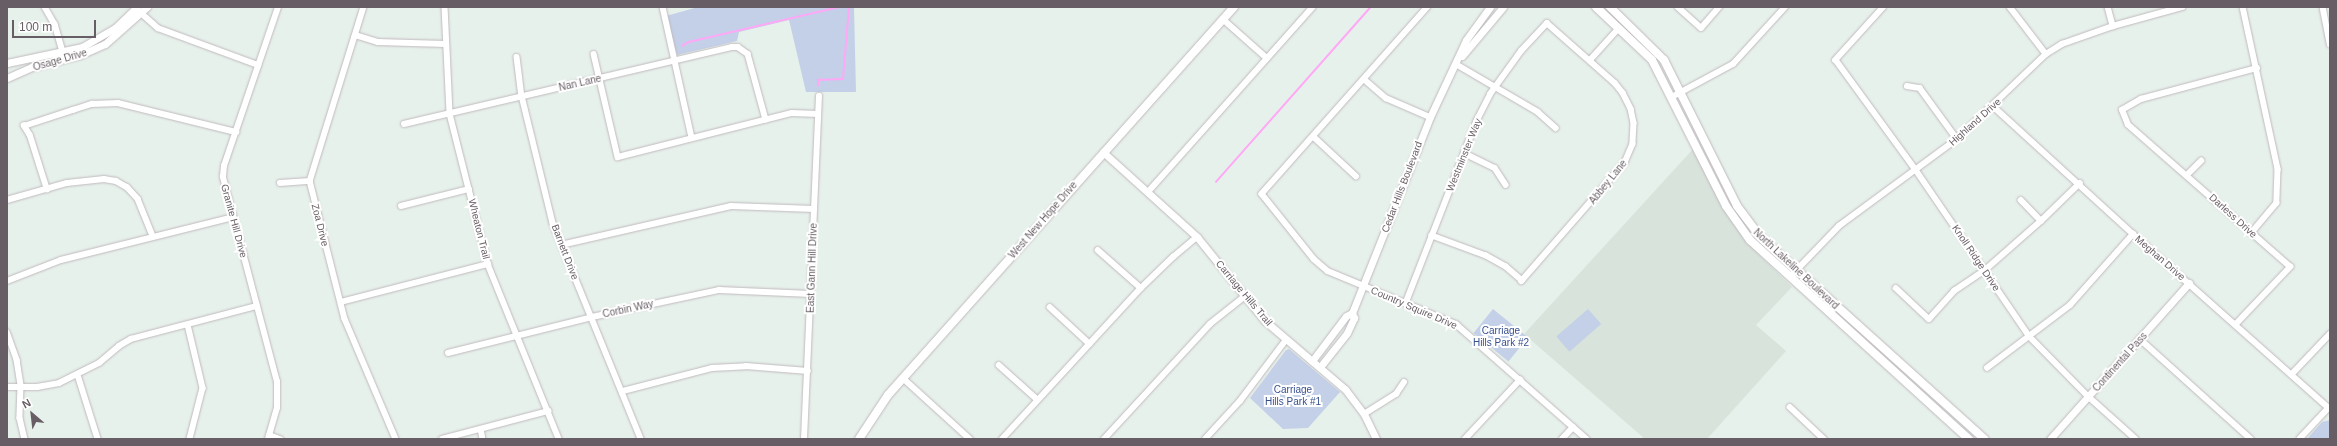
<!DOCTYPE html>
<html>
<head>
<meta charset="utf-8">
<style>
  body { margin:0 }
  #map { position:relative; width:2337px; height:446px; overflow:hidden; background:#e7f1eb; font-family:Helvetica,sans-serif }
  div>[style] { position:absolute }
  .education>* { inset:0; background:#d8e3dc }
  .green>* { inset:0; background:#c3d0e8; transform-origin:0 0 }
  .stream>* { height:1.5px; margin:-0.75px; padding:0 0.75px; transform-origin:0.75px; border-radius:0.75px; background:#ffa8f6 }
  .roads { filter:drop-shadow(0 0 1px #c0b9be) drop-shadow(0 0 1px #c0b9be) }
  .minor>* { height:5.5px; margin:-2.75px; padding:0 2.75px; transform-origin:2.75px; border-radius:2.75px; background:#fff }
  .tertiary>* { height:7px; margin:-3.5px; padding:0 3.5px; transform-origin:3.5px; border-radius:3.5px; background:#fff }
  .secondary>* { height:8px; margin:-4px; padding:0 4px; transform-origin:4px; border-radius:4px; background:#fff }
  span { translate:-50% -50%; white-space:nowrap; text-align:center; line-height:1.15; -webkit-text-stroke:4px #fff; paint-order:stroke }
  .street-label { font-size:10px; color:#675e65 }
  .park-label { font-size:10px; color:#364f8f }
  .frame { position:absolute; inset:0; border:8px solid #675e65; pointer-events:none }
  .north { position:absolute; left:12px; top:394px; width:40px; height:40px; -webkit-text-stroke:3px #fff; paint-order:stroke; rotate:332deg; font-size:11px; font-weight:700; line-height:16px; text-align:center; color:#675e65 }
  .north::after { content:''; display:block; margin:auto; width:14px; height:18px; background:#675e65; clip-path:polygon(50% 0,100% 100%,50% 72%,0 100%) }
  .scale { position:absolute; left:12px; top:20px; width:84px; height:18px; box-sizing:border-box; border:2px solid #675e65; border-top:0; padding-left:5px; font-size:12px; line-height:14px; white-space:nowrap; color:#675e65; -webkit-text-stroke:3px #fff; paint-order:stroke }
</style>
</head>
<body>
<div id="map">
  <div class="education">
    <div style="clip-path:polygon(1693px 149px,1746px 242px,1792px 287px,1756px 325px,1786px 351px,1707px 439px,1645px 439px,1524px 334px)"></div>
  </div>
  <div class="green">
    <div style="clip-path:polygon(698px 7px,854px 7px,856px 92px,806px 92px,789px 20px,739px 32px,737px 41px,677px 55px,666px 16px)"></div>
    <div style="left:1493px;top:309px;width:45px;height:31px;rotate:39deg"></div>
    <div style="left:1588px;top:309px;width:20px;height:42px;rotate:49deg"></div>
    <div style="clip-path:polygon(1289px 349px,1340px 392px,1308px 428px,1283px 429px,1250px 398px,1286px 350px)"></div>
    <div style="clip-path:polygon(2330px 420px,2330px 439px,2307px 439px,2322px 422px)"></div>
  </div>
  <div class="stream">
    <div style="left:682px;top:46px;width:8px;rotate:-30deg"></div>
    <div style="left:689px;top:42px;width:155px;rotate:-13.1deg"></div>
    <div style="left:818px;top:86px;width:6px;rotate:-90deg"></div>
    <div style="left:818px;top:80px;width:25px;rotate:-2deg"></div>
    <div style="left:843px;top:79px;width:72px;rotate:-85.2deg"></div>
    <div style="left:1216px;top:182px;width:234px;rotate:-48.5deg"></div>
  </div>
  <div class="roads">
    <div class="minor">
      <div style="left:45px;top:7px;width:20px;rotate:60deg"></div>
      <div style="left:55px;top:24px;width:36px;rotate:74deg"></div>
      <div style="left:364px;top:7px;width:182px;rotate:107.2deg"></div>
      <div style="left:310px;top:181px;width:142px;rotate:75.8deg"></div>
      <div style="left:345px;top:319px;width:130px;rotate:67deg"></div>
      <div style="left:445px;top:7px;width:107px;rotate:87.3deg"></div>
      <div style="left:450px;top:114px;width:155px;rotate:75.8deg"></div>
      <div style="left:488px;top:264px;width:189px;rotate:67.9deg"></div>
      <div style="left:663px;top:7px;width:134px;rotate:77.5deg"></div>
      <div style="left:1428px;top:7px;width:250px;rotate:131.6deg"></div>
      <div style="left:1262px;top:194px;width:83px;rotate:51.3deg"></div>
      <div style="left:1314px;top:259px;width:18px;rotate:41deg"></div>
      <div style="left:1328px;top:271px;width:139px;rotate:22.5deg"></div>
      <div style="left:1456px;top:324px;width:174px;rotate:41.3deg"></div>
      <div style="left:1678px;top:7px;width:31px;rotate:42deg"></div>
      <div style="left:1701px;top:28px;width:28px;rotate:-49deg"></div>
      <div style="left:1884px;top:7px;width:72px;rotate:132.2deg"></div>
      <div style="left:1836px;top:60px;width:136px;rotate:54deg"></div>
      <div style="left:1916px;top:170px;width:202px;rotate:55.7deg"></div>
      <div style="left:2030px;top:337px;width:83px;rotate:45.5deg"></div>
      <div style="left:2088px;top:396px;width:64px;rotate:41.9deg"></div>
      <div style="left:2010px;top:7px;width:59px;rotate:52.5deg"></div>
      <div style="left:2108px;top:7px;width:20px;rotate:75deg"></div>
      <div style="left:2243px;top:7px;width:166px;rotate:77.8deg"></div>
      <div style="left:2278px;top:169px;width:34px;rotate:92deg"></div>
      <div style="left:2277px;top:203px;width:39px;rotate:130deg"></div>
      <div style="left:2323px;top:7px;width:38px;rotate:79deg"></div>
      <div style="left:138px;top:10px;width:27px;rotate:42deg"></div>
      <div style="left:158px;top:28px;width:107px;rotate:20.3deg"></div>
      <div style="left:1223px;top:19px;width:59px;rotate:41.6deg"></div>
      <div style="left:355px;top:35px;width:24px;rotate:17deg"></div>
      <div style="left:378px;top:42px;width:67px;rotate:1.7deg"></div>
      <div style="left:594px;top:54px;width:106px;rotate:76.9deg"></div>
      <div style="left:618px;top:157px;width:179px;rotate:-14.2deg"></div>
      <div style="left:792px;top:113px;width:26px;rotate:2deg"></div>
      <div style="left:517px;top:57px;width:39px;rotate:83deg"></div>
      <div style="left:522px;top:96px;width:131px;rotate:76.3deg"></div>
      <div style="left:553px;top:223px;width:233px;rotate:67.8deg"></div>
      <div style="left:1590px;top:60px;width:43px;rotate:-47.8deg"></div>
      <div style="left:1456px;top:64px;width:95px;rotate:30.3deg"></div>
      <div style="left:1538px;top:112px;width:24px;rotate:42deg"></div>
      <div style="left:1364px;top:79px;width:29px;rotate:41deg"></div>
      <div style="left:1386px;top:98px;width:48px;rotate:23.4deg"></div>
      <div style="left:1907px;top:86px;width:13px;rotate:9deg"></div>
      <div style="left:1920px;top:88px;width:63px;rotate:54deg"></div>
      <div style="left:1672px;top:97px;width:69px;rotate:-28.4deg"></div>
      <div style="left:1733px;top:64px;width:77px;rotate:-47.6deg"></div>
      <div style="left:1993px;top:106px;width:190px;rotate:42.4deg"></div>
      <div style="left:2133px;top:234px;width:262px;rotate:41.6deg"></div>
      <div style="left:2329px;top:408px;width:42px;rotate:133.1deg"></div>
      <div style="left:404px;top:124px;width:337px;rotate:-13.2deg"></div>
      <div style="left:732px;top:47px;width:6px"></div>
      <div style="left:738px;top:47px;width:12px;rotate:35deg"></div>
      <div style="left:748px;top:54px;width:68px;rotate:74.7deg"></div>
      <div style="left:1313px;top:136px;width:59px;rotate:42.9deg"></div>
      <div style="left:1464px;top:153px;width:34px;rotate:26deg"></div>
      <div style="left:1495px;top:168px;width:20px;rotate:57deg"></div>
      <div style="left:2187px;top:175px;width:20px;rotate:-45deg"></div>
      <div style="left:280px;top:183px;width:30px;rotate:-4deg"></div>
      <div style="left:47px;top:190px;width:57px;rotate:-107.5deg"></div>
      <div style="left:30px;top:136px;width:12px;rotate:-121deg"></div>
      <div style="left:24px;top:126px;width:52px;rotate:-18.1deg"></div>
      <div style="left:73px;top:110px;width:20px;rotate:-18deg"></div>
      <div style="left:92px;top:104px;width:26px;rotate:-2deg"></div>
      <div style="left:118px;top:103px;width:122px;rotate:13.8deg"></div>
      <div style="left:1148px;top:192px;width:248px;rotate:-48.3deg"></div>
      <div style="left:7px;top:200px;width:62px;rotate:-15.8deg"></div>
      <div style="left:67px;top:183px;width:37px;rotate:-6deg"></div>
      <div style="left:104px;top:179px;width:12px;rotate:9deg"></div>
      <div style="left:116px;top:181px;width:13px;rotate:29deg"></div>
      <div style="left:127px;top:187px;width:16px;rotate:47deg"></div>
      <div style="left:138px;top:199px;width:40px;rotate:68deg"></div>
      <div style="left:2021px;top:200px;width:29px;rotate:46deg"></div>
      <div style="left:401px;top:206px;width:70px;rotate:-14deg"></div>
      <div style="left:561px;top:245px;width:174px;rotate:-12.9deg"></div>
      <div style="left:731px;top:206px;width:83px;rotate:2.1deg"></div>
      <div style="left:1098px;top:250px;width:57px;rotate:41.5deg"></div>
      <div style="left:1790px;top:277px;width:71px;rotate:-46.1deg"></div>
      <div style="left:1839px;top:226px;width:147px;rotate:-36.4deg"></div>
      <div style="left:1957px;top:139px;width:123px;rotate:-43.7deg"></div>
      <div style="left:2046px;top:54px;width:19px;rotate:-32deg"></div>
      <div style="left:2062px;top:44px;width:54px;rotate:-19.4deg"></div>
      <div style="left:2113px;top:26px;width:72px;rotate:-15.4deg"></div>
      <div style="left:7px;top:281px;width:58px;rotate:-21.3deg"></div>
      <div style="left:61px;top:260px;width:177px;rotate:-14deg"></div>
      <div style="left:1896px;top:288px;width:45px;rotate:43.2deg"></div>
      <div style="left:1929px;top:319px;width:38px;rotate:-48deg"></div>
      <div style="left:1954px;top:291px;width:37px;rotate:-34deg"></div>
      <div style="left:1985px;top:270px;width:74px;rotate:-41.2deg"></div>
      <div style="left:2041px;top:221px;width:54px;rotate:-44.3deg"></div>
      <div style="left:341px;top:302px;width:152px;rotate:-14.5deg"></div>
      <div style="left:1406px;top:302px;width:193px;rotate:-68.7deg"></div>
      <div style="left:1476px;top:122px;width:31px;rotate:-63deg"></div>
      <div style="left:1490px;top:94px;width:53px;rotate:-54.2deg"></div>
      <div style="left:1521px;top:51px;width:38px;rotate:-47deg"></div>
      <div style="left:1547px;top:23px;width:91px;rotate:41.4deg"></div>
      <div style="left:1615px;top:83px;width:13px;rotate:51deg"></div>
      <div style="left:1623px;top:93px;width:18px;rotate:63deg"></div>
      <div style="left:1631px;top:109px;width:14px;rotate:78deg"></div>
      <div style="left:1634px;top:123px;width:21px;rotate:93deg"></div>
      <div style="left:1633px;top:144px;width:21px;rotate:113deg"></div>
      <div style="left:1625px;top:163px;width:157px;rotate:131.1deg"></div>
      <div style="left:1522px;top:281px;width:21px;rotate:-139deg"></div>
      <div style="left:1506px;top:267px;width:23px;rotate:-151deg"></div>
      <div style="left:1486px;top:256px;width:58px;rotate:-159.7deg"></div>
      <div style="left:1050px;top:307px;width:54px;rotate:42.8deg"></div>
      <div style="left:2236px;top:324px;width:79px;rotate:-46.5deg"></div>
      <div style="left:2290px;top:267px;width:215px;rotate:-138.8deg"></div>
      <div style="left:2128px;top:125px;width:16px;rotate:-112deg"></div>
      <div style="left:2122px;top:110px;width:22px;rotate:-30deg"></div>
      <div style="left:2141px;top:99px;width:120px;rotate:-15deg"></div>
      <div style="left:188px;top:325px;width:65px;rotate:76.6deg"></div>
      <div style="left:203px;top:388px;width:53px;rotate:104.3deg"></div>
      <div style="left:7px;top:332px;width:30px;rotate:70deg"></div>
      <div style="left:17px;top:360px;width:26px;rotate:81deg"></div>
      <div style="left:21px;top:386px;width:32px;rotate:92deg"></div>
      <div style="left:20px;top:418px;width:22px;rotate:77deg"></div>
      <div style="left:2140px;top:339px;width:149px;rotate:42deg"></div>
      <div style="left:448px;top:353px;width:148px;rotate:-14deg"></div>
      <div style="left:592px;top:317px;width:130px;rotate:-12deg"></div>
      <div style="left:719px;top:290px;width:92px;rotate:2.5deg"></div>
      <div style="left:999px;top:365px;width:52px;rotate:41.9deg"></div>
      <div style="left:1987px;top:368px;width:104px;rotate:-37.2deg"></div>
      <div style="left:2070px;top:305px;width:95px;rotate:-48.4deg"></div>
      <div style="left:2292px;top:374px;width:55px;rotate:-46.5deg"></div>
      <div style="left:78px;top:375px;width:67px;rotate:72.6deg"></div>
      <div style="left:903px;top:378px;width:91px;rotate:42.3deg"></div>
      <div style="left:7px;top:387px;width:30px"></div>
      <div style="left:37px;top:387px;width:22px;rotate:-10deg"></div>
      <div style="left:59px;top:383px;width:45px;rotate:-26.6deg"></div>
      <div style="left:99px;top:363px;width:26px;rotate:-40deg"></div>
      <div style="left:119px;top:346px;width:14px;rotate:-30deg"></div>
      <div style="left:131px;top:339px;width:130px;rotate:-14.7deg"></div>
      <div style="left:623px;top:391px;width:92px;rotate:-14.5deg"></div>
      <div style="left:712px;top:368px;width:34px;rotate:-3deg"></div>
      <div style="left:746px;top:366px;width:62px;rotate:4.6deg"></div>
      <div style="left:1790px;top:407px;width:47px;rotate:43.3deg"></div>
      <div style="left:1364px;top:414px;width:38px;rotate:-32deg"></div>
      <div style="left:1396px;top:394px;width:14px;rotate:-56deg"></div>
      <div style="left:481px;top:429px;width:10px;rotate:79deg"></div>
      <div style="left:269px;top:435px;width:12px;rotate:20deg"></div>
      <div style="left:268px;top:439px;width:32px;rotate:-74deg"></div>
      <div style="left:277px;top:408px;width:26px;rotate:-90deg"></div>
      <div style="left:277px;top:382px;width:212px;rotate:-104.8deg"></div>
      <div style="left:223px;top:177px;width:11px;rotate:-85deg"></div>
      <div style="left:224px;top:166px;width:168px;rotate:-71.2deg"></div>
      <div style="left:442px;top:439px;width:110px;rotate:-14.8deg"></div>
      <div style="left:804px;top:439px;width:343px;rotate:-87.5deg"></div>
      <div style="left:1002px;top:439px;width:205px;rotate:-47.4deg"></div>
      <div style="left:1141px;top:288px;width:45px;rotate:-44.1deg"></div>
      <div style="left:1173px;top:257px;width:31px;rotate:-40deg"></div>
      <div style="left:1104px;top:439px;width:156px;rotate:-47.3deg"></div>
      <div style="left:1210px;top:324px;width:43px;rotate:-38.5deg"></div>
      <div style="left:1205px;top:439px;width:52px;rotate:-47.4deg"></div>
      <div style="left:1240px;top:401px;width:76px;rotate:-53deg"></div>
      <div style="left:1465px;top:439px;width:81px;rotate:-47deg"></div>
      <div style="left:1562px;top:439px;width:16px;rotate:-47deg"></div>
    </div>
    <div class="tertiary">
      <div style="left:1462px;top:56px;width:64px;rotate:-50.1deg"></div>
      <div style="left:7px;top:63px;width:77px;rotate:-12deg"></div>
      <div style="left:82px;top:47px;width:38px;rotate:-30deg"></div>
      <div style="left:115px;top:28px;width:30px;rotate:-44deg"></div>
      <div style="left:7px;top:78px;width:27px;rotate:-24deg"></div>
      <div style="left:32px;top:67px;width:49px;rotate:-14deg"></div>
      <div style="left:80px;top:55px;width:27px;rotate:-24deg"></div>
      <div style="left:105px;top:44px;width:56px;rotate:-41.4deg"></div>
      <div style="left:1103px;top:152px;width:127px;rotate:42.1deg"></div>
      <div style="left:1197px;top:237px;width:108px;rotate:51deg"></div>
      <div style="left:1265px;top:321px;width:105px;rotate:40.4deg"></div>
      <div style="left:1345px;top:389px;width:31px;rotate:53deg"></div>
      <div style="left:1364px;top:414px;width:28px;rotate:64deg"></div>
      <div style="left:1312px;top:361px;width:56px;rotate:-52.9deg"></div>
      <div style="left:1346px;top:316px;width:7px;rotate:-27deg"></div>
      <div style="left:1352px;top:313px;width:211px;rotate:-68.3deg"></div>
      <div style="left:1430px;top:117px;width:85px;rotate:-64.9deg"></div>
      <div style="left:1466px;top:40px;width:41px;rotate:-54deg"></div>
      <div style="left:1320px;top:367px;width:43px;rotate:-51.5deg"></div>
      <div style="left:1347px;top:333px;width:17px;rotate:-65deg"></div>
      <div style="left:1354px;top:318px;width:5px;rotate:-112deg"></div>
      <div style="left:2050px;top:439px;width:209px;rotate:-48.3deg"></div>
    </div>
    <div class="secondary">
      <div style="left:1596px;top:7px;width:77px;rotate:43.4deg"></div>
      <div style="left:1652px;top:60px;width:164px;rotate:63.1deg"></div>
      <div style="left:1726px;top:206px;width:42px;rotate:54.8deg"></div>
      <div style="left:1750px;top:240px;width:296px;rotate:42.3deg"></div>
      <div style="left:1610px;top:7px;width:76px;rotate:44.5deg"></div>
      <div style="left:1664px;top:60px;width:163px;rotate:63.4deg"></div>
      <div style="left:1737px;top:206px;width:39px;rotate:53deg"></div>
      <div style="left:1760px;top:237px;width:302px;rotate:42deg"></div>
      <div style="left:859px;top:439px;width:53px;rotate:-56.6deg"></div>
      <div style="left:888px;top:395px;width:520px;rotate:-48.27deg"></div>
    </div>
  </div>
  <div class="street-label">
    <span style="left:60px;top:60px;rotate:-16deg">Osage Drive</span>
    <span style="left:580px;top:83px;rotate:-13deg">Nan Lane</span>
    <span style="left:1975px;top:122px;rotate:-42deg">Highland Drive</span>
    <span style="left:1464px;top:155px;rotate:-68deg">Westminster Way</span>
    <span style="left:1608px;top:182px;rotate:-51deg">Abbey Lane</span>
    <span style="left:1402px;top:187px;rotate:-69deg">Cedar Hills Boulevard</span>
    <span style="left:2233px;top:216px;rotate:42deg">Darless Drive</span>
    <span style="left:1043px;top:220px;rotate:-49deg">West New Hope Drive</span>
    <span style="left:234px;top:221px;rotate:75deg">Granite Hill Drive</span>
    <span style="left:320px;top:225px;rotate:76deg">Zoa Drive</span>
    <span style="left:479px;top:229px;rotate:76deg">Wheaton Trail</span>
    <span style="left:565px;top:252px;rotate:69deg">Barnett Drive</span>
    <span style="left:1976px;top:258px;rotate:56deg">Knoll Ridge Drive</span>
    <span style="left:2160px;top:258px;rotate:41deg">Meghan Drive</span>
    <span style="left:812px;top:268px;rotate:-88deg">East Gann Hill Drive</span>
    <span style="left:1796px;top:269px;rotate:43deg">North Lakeline Boulevard</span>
    <span style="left:1244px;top:293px;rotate:50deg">Carriage Hills Trail</span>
    <span style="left:1414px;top:308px;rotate:23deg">Country Squire Drive</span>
    <span style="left:628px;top:309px;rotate:-12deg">Corbin Way</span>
    <span style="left:2120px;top:362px;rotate:-48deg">Continental Pass</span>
  </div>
  <div class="park-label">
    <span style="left:1501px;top:336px">Carriage<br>Hills Park #2</span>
    <span style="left:1293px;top:395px">Carriage<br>Hills Park #1</span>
  </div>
  <div class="frame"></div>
  <div class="north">N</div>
  <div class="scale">100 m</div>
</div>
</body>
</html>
